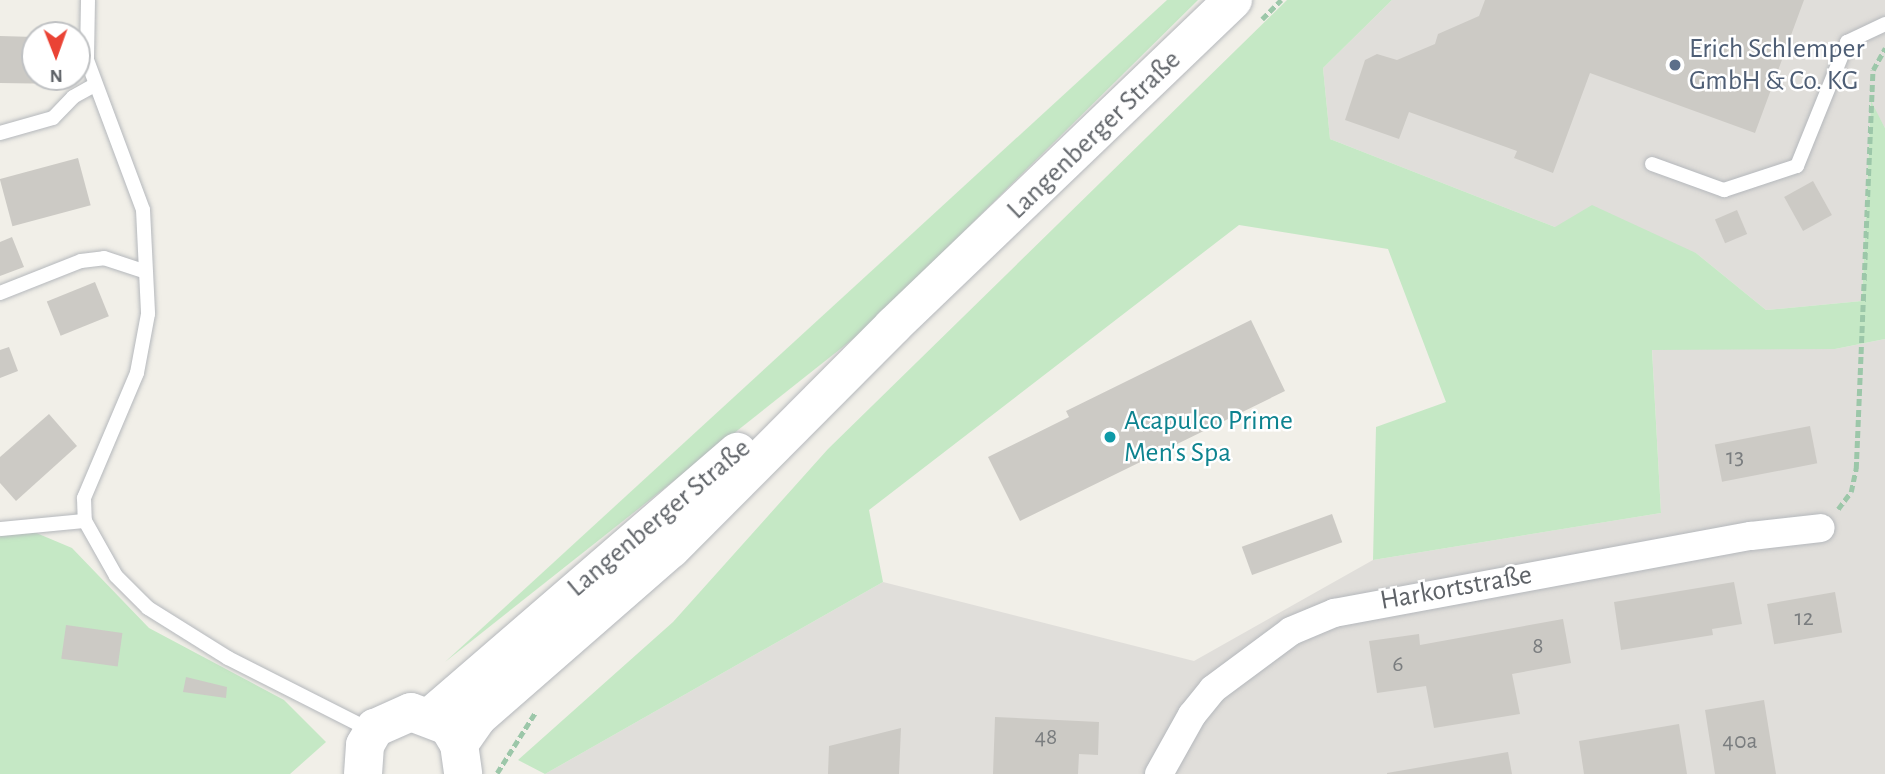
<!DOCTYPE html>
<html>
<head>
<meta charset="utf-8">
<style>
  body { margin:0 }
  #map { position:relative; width:1885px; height:774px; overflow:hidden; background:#f1efe8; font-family:"Alegreya Sans",sans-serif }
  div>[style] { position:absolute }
  .industrial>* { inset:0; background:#e0deda }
  .green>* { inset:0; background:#c5e8c5 }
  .building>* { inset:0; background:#cccac5; transform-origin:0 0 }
  .path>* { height:4.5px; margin-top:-2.25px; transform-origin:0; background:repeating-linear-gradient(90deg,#9cc7a9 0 7px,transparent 0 10.5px) }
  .roads { filter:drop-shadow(0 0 2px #b5b8bc) drop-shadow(0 0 2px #b5b8bc) }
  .lane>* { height:14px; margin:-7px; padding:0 7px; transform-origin:7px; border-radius:7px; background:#fff }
  .street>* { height:28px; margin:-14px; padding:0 14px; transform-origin:14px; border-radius:14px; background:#fff }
  .secondary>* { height:38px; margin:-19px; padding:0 19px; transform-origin:19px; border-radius:19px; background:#fff }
  .dots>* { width:19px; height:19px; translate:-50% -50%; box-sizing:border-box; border:4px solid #fff; border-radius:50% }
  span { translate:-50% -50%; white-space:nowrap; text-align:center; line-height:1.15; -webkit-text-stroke:5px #fff; paint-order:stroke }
  .number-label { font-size:24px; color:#7a7d7f }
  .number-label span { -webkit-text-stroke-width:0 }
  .service-label { font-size:28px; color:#4e5e75 }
  .left { translate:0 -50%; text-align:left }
  .street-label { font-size:28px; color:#5f6368 }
  .culture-label { font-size:28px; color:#0d838f }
  .north { position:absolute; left:21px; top:21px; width:70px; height:70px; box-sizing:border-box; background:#fff; border:2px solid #bfc1c3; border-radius:50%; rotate:179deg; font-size:19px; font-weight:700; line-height:28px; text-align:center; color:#5f6368 }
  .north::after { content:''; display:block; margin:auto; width:24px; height:32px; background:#ea4335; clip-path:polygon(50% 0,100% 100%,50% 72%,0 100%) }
</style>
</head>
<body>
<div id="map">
  <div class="industrial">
    <div style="clip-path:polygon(1392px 0,1885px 0,1885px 128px,1871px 103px,1862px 301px,1766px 310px,1696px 253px,1555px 227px,1330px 139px,1323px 68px)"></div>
    <div style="clip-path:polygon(1885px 339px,1885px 774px,545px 774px,883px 582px,1194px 661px,1373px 560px,1661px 513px,1652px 349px,1835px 349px)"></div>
  </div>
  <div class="green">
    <div style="clip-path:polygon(1167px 0,1198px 0,863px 331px,445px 662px)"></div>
    <div style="clip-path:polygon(1287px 0,1392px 0,1323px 68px,1330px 139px,1555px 227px,1592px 205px,1696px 253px,1766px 310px,1862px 301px,1871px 101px,1885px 128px,1885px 339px,1835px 349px,1652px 350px,1661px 513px,1373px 560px,1376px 427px,1446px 402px,1388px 249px,1239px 225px,869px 510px,883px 582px,545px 774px,518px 760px,673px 622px,828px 449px)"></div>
    <div style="clip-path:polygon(34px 532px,72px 548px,149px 628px,284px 700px,326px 742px,290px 774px,0 774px,0 536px)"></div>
  </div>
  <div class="building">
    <div style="clip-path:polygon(1485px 0,1804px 0,1755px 133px,1590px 73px,1553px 173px,1514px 158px,1517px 151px,1409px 112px,1399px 139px,1345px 120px,1365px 60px,1377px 54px,1397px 60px,1435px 44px,1438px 34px,1479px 16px)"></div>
    <div style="clip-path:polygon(0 36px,35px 37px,35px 77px,66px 77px,66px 84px,0 83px)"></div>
    <div style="left:78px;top:158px;width:49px;height:81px;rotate:75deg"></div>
    <div style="left:1813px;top:181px;width:39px;height:33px;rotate:61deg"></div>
    <div style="left:1737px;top:210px;width:26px;height:24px;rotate:67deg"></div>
    <div style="clip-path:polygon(12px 237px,24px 267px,0 276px,0 242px)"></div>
    <div style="left:95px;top:282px;width:37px;height:52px;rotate:68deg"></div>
    <div style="clip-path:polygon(1251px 320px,1285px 391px,1020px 521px,988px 457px,1069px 417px,1066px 411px)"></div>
    <div style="clip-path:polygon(9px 347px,18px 371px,0 378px,0 350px)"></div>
    <div style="clip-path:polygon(49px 414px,77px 446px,16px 501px,0 483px,0 457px)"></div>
    <div style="left:1810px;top:426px;width:38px;height:97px;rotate:79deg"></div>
    <div style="left:1332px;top:514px;width:30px;height:96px;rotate:70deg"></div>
    <div style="clip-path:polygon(1734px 582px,1742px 624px,1712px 629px,1713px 635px,1621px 650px,1614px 602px)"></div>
    <div style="left:1835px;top:592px;width:41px;height:69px;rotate:80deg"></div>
    <div style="clip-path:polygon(1563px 619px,1571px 663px,1512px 674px,1520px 714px,1434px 728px,1426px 686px,1377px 693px,1369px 641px,1419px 634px,1420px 645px)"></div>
    <div style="left:66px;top:625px;width:57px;height:34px;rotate:8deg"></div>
    <div style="clip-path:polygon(186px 677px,227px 687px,226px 698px,183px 692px)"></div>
    <div style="clip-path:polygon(1764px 700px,1776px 774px,1715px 774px,1705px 710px)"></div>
    <div style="clip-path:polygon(995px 717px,1099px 722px,1098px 755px,1079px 754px,1078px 774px,993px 774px)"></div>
    <div style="clip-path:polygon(1679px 724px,1687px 774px,1584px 774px,1579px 741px)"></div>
    <div style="clip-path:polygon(901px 728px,899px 774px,828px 774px,829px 746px)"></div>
    <div style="clip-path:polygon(1508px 752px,1512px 774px,1387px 774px,1387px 773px)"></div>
  </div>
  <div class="path">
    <div style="left:1262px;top:19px;width:27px;rotate:-45deg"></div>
    <div style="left:1838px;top:509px;width:21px;rotate:-53deg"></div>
    <div style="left:1851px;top:492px;width:24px;rotate:-78deg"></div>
    <div style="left:1856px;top:469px;width:399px;rotate:-87.6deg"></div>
    <div style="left:1873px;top:70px;width:25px;rotate:-61deg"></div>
    <div style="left:497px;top:773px;width:71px;rotate:-57.7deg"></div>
  </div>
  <div class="roads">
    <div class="lane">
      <div style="left:88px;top:0;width:60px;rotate:91deg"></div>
      <div style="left:87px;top:60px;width:160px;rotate:69.5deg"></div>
      <div style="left:143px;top:210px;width:104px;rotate:87.2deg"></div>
      <div style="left:148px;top:314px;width:60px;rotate:100.6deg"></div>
      <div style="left:137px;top:373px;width:136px;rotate:113deg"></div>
      <div style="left:84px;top:498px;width:23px;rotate:88deg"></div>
      <div style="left:85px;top:521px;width:63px;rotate:60.6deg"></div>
      <div style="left:116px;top:576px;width:45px;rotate:45deg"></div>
      <div style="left:148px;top:608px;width:94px;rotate:32deg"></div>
      <div style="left:228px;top:658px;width:161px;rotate:26.9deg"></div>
      <div style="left:0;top:133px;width:55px;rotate:-15.8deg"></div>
      <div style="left:53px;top:118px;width:29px;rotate:-46deg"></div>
      <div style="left:73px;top:97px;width:25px;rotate:-29deg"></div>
      <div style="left:1652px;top:164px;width:77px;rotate:19.9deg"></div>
      <div style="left:1724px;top:190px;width:77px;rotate:-18.2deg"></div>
      <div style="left:1797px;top:166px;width:134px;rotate:-68deg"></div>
      <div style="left:1847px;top:42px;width:42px;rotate:-25.3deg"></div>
      <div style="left:0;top:293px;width:87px;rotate:-21.6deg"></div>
      <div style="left:81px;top:261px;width:23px;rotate:-7deg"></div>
      <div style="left:104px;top:258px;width:41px;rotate:18.4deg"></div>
      <div style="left:0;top:529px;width:85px;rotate:-5.4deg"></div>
    </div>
    <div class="street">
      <div style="left:1159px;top:774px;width:68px;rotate:-60.8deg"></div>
      <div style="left:1192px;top:715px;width:33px;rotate:-51deg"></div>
      <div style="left:1213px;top:689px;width:97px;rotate:-36.6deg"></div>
      <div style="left:1291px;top:631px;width:47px;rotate:-22.7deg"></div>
      <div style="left:1334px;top:613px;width:424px;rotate:-10.5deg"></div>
      <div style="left:1751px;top:536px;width:70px;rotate:-6.5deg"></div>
    </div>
    <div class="secondary">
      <div style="left:430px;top:717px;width:406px;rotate:-40.8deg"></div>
      <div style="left:459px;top:744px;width:32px;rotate:-55deg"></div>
      <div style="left:477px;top:718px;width:257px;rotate:-41.1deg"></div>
      <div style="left:671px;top:549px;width:315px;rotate:-45.1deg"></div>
      <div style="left:893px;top:326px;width:471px;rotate:-43.8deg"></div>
      <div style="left:363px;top:774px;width:29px;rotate:-86deg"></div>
      <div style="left:365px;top:745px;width:20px;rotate:-60deg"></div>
      <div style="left:375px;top:728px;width:39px;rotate:-24deg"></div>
      <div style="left:411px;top:712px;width:40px;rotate:21deg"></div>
      <div style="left:448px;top:726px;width:21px;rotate:59deg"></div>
      <div style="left:459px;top:744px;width:30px;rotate:82deg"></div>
    </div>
  </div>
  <div class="dots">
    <div style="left:1675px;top:65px;background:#5c6f8a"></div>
    <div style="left:1110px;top:437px;background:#0f9aa8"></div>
  </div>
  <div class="number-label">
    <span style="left:1735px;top:458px">13</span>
    <span style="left:1804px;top:619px">12</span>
    <span style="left:1538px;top:647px">8</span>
    <span style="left:1398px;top:665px">6</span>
    <span style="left:1046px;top:738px">48</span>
    <span style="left:1740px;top:742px">40a</span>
  </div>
  <div class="service-label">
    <span class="left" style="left:1689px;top:65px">Erich Schlemper<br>GmbH &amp; Co. KG</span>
  </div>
  <div class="street-label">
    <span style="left:1094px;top:135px;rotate:-44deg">Langenberger Straße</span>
    <span style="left:659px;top:518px;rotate:-40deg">Langenberger Straße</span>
    <span style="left:1456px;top:588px;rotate:-10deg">Harkortstraße</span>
  </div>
  <div class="culture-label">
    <span class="left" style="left:1124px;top:437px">Acapulco Prime<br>Men's Spa</span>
  </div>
  <div class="north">N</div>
</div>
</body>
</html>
